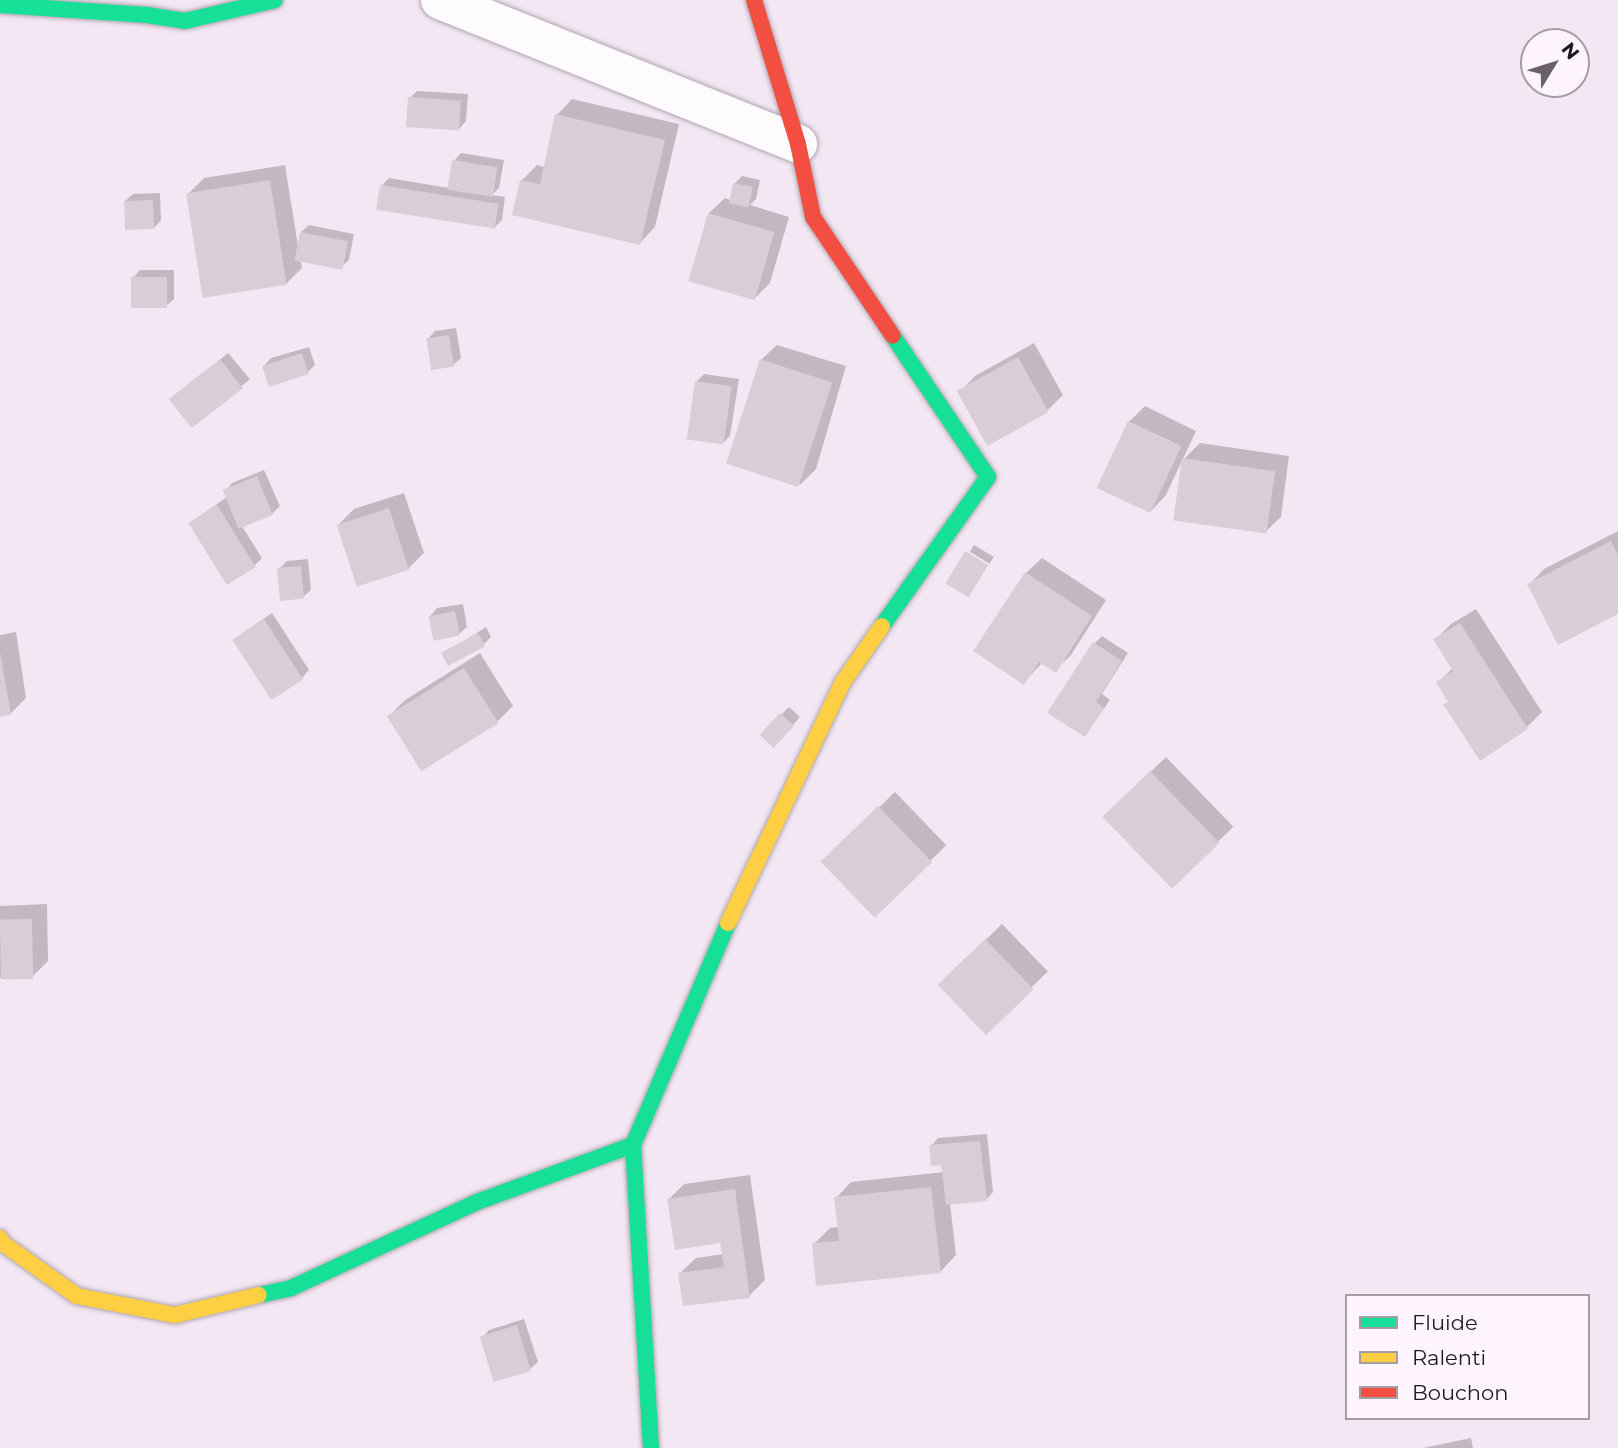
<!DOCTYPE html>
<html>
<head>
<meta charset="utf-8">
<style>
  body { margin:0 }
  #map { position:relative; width:1618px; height:1448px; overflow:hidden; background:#f3e7f3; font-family:Montserrat,sans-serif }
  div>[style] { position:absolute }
  .shadow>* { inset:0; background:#0003; transform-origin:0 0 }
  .building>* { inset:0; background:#d8ced8; transform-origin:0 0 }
  .roads { filter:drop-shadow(0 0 2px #b0a7b0) drop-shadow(0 0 2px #b0a7b0) }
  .street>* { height:38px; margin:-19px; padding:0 19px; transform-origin:19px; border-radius:19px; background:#fdfbfd }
  .fast>* { height:16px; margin:-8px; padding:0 8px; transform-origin:8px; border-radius:8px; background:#16e098 }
  .slow>* { height:16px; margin:-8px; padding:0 8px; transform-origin:8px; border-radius:8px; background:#ffcf43 }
  .jam>* { height:16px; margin:-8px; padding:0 8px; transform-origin:8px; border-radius:8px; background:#f24e42 }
  span { translate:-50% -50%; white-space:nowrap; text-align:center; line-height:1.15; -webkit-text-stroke:5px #fdf4fd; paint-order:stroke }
  .legend { position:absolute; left:1345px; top:1294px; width:245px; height:126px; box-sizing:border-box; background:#fdf4fd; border:2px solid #a59ca4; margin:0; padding:9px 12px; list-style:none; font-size:21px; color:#20181f }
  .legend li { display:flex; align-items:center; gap:14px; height:35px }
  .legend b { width:35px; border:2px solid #a59ca4 }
  .north { position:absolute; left:1520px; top:28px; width:70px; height:70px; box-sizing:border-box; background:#fdf4fd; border:2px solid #a59ca4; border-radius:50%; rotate:52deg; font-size:19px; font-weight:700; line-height:28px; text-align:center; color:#20181f }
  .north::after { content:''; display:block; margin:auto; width:24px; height:32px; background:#6a6069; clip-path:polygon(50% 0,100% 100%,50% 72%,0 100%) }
</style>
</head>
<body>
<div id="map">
  <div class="shadow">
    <div style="clip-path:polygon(417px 91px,468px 94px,466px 121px,459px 129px,410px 98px)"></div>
    <div style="clip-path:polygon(572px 99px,679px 124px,655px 227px,640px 243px,521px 181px,537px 165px,545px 167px,557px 115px)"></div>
    <div style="clip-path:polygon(461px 153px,504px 160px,499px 188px,492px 195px,505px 197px,502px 220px,494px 228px,382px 185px,389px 178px,449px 188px,454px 161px)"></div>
    <div style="clip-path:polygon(285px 165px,298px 246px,301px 232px,309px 225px,354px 234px,349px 260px,341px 267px,300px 259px,302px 268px,286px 284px,188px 194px,204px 178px)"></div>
    <div style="clip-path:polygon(742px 176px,760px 180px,756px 199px,750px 205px,789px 217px,770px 283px,754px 299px,709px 213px,725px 198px,731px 200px,735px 183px)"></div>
    <div style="clip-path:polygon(160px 193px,161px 220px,154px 228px,125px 201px,133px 194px)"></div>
    <div style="clip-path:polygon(140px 270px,174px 270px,174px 299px,166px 306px,133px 278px)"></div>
    <div style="clip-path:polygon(456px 328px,461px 358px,453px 365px,428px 339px,435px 331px)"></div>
    <div style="clip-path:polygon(1034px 343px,1063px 395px,1048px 410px,960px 392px,975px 376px)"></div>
    <div style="clip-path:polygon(777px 345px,846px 366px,816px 469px,800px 485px,761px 360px)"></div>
    <div style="clip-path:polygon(309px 347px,315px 365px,308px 372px,264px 366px,271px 358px)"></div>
    <div style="clip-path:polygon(228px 353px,250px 379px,194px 426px,180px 393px)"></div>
    <div style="clip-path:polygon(704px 374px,739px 379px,730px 436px,722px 444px,697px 381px)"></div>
    <div style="clip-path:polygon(1145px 406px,1196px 431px,1166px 495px,1151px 511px,1129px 422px)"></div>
    <div style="clip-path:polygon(1200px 443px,1289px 456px,1281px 517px,1265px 532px,1184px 459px)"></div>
    <div style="clip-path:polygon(264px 470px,280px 506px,272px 514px,242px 526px,262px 558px,255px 565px,190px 523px,227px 497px,225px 491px,232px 483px)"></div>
    <div style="clip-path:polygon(404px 493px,424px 553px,408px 569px,338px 525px,354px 509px)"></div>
    <div style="clip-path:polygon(1618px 531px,1618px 612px,1529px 585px,1544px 569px)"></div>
    <div style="left:974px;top:545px;width:23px;height:8px;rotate:31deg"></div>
    <div style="clip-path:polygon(1042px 558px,1106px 600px,1071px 655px,1055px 670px,1043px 662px,1024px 682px,1026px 573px)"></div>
    <div style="clip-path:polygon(308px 559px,311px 590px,303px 597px,279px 569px,287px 561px)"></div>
    <div style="clip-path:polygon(463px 604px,467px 627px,459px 634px,430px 616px,437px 608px)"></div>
    <div style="clip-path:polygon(1476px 609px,1542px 712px,1526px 728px,1449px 701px,1438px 682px,1453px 668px,1435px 640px,1451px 624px)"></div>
    <div style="clip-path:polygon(272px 613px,309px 670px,302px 678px,234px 639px)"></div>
    <div style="clip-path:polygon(486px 627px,491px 637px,483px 645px,444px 654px)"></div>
    <div style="clip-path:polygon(16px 632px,26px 698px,10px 714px,0 715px,0 635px)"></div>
    <div style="clip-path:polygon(1102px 636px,1128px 653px,1102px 694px,1110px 700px,1085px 735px,1095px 643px)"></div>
    <div style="clip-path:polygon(480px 653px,513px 706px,498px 721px,423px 769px,389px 716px,405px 700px)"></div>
    <div style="clip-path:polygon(789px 707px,800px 717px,781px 738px,761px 735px)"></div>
    <div style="left:1166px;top:757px;width:97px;height:86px;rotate:46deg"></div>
    <div style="left:895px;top:792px;width:74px;height:100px;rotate:46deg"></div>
    <div style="clip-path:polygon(47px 904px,48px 961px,32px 977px,0 978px,0 906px)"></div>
    <div style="left:1002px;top:924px;width:66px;height:88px;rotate:46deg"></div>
    <div style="clip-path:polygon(987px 1134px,993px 1192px,986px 1200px,950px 1203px,956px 1255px,941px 1271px,814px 1244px,830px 1228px,839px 1227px,836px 1198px,851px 1182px,944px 1172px,943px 1163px,931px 1146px,938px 1138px)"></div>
    <div style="clip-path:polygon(750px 1175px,765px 1280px,749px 1296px,680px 1273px,696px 1258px,724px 1254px,722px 1241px,669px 1199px,684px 1184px)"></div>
    <div style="clip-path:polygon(524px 1319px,538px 1362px,530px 1369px,496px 1380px,482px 1338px,489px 1330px)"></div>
    <div style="clip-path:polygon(1471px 1438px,1473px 1448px,1423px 1448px)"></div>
  </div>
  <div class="building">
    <div style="left:408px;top:97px;width:53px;height:30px;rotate:4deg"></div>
    <div style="clip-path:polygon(555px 114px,665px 140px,640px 245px,512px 215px,520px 180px,540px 184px)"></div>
    <div style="left:452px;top:160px;width:46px;height:30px;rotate:9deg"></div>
    <div style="left:270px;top:180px;width:106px;height:85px;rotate:81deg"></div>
    <div style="left:733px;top:183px;width:20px;height:21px;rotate:11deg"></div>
    <div style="left:380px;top:185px;width:120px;height:25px;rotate:9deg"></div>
    <div style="left:153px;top:200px;width:29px;height:29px;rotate:88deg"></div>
    <div style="left:708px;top:213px;width:69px;height:71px;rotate:16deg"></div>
    <div style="left:300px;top:232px;width:49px;height:29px;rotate:11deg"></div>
    <div style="left:131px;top:277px;width:36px;height:31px"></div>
    <div style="left:449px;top:335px;width:32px;height:23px;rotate:81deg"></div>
    <div style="left:302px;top:353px;width:22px;height:42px;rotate:72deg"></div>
    <div style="left:1018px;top:357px;width:63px;height:70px;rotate:61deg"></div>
    <div style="left:220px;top:359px;width:37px;height:65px;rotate:52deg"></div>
    <div style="left:760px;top:359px;width:76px;height:110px;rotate:18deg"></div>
    <div style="left:695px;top:381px;width:37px;height:59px;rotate:8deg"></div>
    <div style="left:1128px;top:421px;width:59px;height:74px;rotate:25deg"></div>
    <div style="left:1182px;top:458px;width:94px;height:63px;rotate:8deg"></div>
    <div style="left:257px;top:476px;width:42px;height:37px;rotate:68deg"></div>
    <div style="left:217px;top:505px;width:73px;height:34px;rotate:58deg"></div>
    <div style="left:389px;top:508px;width:65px;height:55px;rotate:72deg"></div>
    <div style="clip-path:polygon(1611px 541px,1618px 555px,1618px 614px,1558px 645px,1527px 584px)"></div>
    <div style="left:965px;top:551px;width:27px;height:38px;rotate:31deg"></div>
    <div style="left:301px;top:566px;width:33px;height:24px;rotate:85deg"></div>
    <div style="clip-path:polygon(1025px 572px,1092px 616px,1056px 673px,1039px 662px,1024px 685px,973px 651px)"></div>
    <div style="left:455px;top:611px;width:25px;height:27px;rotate:79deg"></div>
    <div style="left:264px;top:619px;width:72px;height:38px;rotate:57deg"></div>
    <div style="clip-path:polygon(1460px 623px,1528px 729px,1480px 761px,1443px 704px,1448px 702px,1436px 682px,1453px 671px,1433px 639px)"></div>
    <div style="left:478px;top:633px;width:15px;height:42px;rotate:62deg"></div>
    <div style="clip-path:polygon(1093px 642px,1122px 661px,1096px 702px,1104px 708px,1085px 737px,1047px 713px)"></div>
    <div style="clip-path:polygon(0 652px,11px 715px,0 717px)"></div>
    <div style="left:464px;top:668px;width:65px;height:91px;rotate:58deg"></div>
    <div style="left:780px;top:713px;width:19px;height:30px;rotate:43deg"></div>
    <div style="left:1150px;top:771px;width:100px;height:66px;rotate:46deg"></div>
    <div style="left:878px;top:806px;width:78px;height:80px;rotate:46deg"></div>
    <div style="left:32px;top:919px;width:60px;height:32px;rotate:89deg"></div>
    <div style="left:985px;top:939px;width:70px;height:66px;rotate:46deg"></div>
    <div style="clip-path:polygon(980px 1141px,987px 1201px,946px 1205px,941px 1165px,931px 1166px,929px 1145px)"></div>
    <div style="clip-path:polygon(931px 1187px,941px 1273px,816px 1286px,812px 1243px,839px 1241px,834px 1197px)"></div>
    <div style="clip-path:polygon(735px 1189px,750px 1298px,683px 1306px,678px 1273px,724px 1267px,720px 1243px,675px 1250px,667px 1199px)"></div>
    <div style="left:517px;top:1325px;width:48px;height:39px;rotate:73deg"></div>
  </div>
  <div class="roads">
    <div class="street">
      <div style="left:440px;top:0;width:386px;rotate:21.9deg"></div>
    </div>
    <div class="fast">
      <div style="left:0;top:5px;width:147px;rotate:3.9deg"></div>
      <div style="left:147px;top:15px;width:38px;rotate:9deg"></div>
      <div style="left:185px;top:21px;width:92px;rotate:-13.1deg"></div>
      <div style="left:882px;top:626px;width:183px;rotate:-54.6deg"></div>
      <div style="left:988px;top:477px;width:170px;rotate:-124deg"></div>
      <div style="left:259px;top:1295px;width:33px;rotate:-12deg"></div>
      <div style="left:291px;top:1288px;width:205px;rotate:-24.8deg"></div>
      <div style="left:477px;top:1202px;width:166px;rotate:-20.1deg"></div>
      <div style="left:651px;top:1448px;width:304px;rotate:-93.4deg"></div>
      <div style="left:633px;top:1145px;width:241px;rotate:-66.8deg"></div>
    </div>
    <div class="slow">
      <div style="left:728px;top:923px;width:267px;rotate:-64.5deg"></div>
      <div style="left:843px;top:682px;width:68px;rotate:-55.1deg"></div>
      <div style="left:0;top:1238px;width:4px;rotate:76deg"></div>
      <div style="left:1px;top:1242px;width:93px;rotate:35.4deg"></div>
      <div style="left:77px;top:1296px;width:100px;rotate:11deg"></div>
      <div style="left:175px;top:1315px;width:86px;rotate:-13.4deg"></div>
    </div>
    <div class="jam">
      <div style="left:754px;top:0;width:151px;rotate:73deg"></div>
      <div style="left:798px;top:144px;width:75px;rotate:78.4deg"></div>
      <div style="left:813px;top:217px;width:143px;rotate:56.1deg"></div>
    </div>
  </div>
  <ul class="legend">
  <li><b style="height:9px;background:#16e098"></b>Fluide</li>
  <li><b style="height:9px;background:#ffcf43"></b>Ralenti</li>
  <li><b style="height:9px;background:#f24e42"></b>Bouchon</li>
  </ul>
  <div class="north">N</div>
</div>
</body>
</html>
